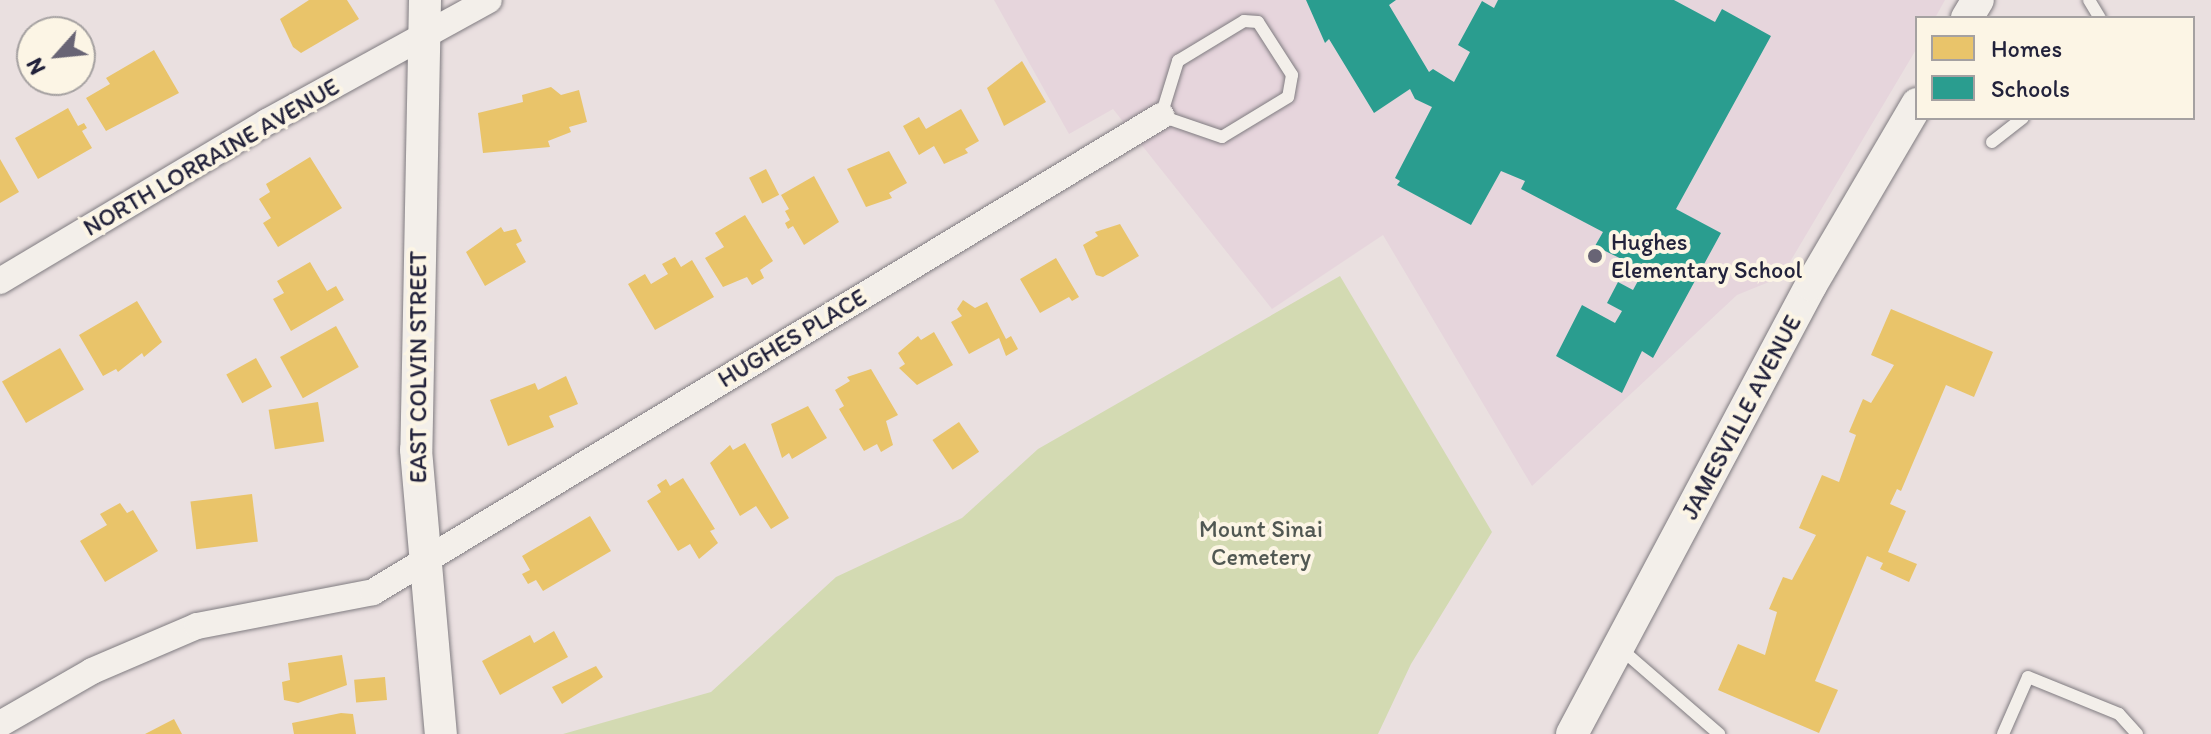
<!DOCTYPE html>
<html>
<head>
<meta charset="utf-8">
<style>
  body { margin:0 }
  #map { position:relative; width:2211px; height:734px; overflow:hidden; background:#eae0e0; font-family:Itim,sans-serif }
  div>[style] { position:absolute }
  .built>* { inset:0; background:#e6d5dc }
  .green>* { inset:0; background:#d3dab2 }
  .homes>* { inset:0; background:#e9c46a; transform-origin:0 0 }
  .schools>* { inset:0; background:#2a9d8f }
  .roads { filter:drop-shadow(0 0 2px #807c81) drop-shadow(0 0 2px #807c81) }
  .service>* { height:12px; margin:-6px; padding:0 6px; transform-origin:6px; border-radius:6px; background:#f3efea }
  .minor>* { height:26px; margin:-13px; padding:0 13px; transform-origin:13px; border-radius:13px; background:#f3efea }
  .tertiary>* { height:32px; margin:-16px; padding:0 16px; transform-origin:16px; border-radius:16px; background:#f3efea }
  .dots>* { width:22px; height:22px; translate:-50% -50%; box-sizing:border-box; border:4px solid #fcf5e5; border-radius:50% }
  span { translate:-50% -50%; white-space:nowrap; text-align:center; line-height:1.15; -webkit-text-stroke:8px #fcf5e5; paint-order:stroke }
  .street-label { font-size:24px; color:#22223b }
  .poi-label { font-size:24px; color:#22223b }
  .left { translate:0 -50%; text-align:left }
  .park-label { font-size:24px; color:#515853 }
  .legend { position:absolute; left:1915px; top:16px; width:280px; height:104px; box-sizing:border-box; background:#fcf5e5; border:2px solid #a5a1a1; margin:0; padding:10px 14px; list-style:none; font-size:24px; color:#22223b }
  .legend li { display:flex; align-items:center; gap:16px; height:40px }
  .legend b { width:40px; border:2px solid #a5a1a1 }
  .north { position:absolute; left:16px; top:16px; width:80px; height:80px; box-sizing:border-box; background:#fcf5e5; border:2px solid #a5a1a1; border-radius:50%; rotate:243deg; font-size:22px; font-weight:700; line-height:32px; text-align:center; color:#22223b }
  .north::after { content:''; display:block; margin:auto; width:28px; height:36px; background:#686475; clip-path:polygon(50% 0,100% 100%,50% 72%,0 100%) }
</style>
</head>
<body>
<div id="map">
  <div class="built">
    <div style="clip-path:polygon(994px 0,1945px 0,1935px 18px,1917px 18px,1917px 48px,1781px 277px,1737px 295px,1532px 486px,1383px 235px,1272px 309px,1113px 109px,1069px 134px)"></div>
  </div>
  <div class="green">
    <div style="clip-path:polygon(1340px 276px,1492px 532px,1411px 664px,1378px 734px,563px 734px,711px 692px,836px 577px,962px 518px,1038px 449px)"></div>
  </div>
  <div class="homes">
    <div style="clip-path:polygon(309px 0,347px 0,359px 19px,301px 53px,293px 47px,280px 19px)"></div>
    <div style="clip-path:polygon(154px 50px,179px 93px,106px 131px,86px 98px,110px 84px,106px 78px)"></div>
    <div style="clip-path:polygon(1022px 61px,1046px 102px,1004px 126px,987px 88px)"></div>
    <div style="clip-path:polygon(551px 87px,561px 95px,579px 90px,587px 122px,569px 127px,571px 132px,548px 141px,550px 147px,483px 153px,478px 113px,523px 102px,522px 95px)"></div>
    <div style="clip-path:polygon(68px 108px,78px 126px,84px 123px,87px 128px,82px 131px,92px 148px,38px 179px,15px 138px)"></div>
    <div style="clip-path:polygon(961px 109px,979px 141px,965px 149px,968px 153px,944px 164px,934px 146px,919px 155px,903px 126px,919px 117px,926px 129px)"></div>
    <div style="clip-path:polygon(889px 151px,907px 183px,889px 193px,892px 198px,866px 207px,847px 169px)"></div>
    <div style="clip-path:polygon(310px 157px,342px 208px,278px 247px,263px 223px,271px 218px,259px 199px,270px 192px,266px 184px)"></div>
    <div style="clip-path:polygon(0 159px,19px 192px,0 203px)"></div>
    <div style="left:766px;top:169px;width:29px;height:19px;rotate:63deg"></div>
    <div style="clip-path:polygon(814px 176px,839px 222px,804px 245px,793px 226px,788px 229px,785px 223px,790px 220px,785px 211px,789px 209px,781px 195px)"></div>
    <div style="clip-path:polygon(745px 215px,773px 261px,760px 270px,764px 278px,752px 285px,747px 277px,723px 287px,705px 258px,724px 247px,715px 233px)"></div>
    <div style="clip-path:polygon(1120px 224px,1139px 256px,1103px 277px,1096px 275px,1083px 245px,1098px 236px,1095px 232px)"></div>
    <div style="clip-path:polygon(501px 227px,504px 232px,516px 229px,522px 241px,516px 244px,526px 262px,485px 286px,466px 252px)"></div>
    <div style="clip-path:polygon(675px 257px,681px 267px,692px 260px,714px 297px,655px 330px,628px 284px,645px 274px,651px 284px,668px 274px,662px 264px)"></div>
    <div style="clip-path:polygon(1056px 258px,1079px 297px,1072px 301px,1069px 297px,1040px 313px,1020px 279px)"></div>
    <div style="clip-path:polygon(310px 262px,327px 291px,336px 286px,344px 300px,291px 331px,273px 299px,284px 293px,277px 281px)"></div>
    <div style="clip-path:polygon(963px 300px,975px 308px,987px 302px,1006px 339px,1011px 336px,1018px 349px,1006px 356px,999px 338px,969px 354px,951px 322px,962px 316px,957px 309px)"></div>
    <div style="clip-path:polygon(137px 301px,162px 342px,144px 357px,142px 353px,118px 372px,116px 369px,103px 376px,79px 335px)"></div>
    <div style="clip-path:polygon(1891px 309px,1993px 352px,1974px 397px,1946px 385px,1901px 491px,1897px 489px,1890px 504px,1906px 511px,1888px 552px,1917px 564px,1909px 582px,1880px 569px,1883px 563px,1867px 556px,1815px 681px,1838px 690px,1819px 733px,1718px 690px,1738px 644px,1765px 655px,1777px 612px,1769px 609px,1783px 577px,1792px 580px,1816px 535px,1799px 528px,1822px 475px,1839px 482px,1856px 435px,1849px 432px,1863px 399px,1871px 403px,1894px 365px,1871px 355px)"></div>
    <div style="left:336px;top:326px;width:47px;height:64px;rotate:61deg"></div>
    <div style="clip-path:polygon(934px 332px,953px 365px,917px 385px,899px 368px,905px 364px,898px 353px,918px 336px,921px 340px)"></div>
    <div style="left:60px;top:348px;width:48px;height:67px;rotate:60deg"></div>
    <div style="left:256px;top:358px;width:33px;height:34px;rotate:61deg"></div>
    <div style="clip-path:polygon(871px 369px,898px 415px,886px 421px,893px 445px,881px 452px,877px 444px,864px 451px,839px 409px,844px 406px,835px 390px,850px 381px,847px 377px)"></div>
    <div style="clip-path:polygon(566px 376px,578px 404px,549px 416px,554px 427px,508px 446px,490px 400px,535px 383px,538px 390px)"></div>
    <div style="left:318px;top:402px;width:40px;height:50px;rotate:81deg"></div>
    <div style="clip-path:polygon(808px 406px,827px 438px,792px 459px,789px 453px,782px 458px,771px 424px)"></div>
    <div style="left:959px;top:422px;width:36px;height:32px;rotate:56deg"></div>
    <div style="clip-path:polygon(745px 443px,789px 518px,771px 529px,756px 506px,740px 516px,710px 463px,730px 445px,733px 450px)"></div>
    <div style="clip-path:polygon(683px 478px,715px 529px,710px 531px,718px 543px,699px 559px,690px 544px,678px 551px,647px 501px,661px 492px,657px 485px,666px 479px,670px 486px)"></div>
    <div style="left:252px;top:494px;width:48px;height:62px;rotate:83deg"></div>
    <div style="clip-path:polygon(120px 503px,127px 513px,133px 510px,158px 551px,105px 582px,80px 541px,107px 525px,100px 514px)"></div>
    <div style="clip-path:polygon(590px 516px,611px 551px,543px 591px,536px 580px,528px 584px,522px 574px,530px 570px,522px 556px)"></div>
    <div style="clip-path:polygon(554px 631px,568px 657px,500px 695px,482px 661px,530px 635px,534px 643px)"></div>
    <div style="clip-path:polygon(342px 655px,347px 685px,298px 703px,284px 700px,282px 682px,290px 680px,288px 663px)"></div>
    <div style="clip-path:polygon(596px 666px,603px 677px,562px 704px,552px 687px)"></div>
    <div style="left:385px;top:677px;width:23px;height:31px;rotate:85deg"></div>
    <div style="clip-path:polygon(341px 713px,353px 714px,356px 734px,294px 734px,292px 723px)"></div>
    <div style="clip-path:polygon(174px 719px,182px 734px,145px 734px)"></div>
  </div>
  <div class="schools">
    <div style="clip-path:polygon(1306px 0,1396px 0,1389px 5px,1429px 72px,1433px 69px,1454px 82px,1470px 52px,1458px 45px,1482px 1px,1494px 8px,1498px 0,1674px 0,1715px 22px,1722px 9px,1771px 36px,1676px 209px,1721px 233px,1653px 358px,1642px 351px,1622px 393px,1556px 356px,1582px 305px,1615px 323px,1622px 311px,1607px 303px,1618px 282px,1633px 290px,1644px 270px,1595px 246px,1603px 232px,1521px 189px,1525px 181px,1501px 171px,1471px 225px,1397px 185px,1400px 181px,1395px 178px,1432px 107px,1415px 99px,1410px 89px,1374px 113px,1329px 39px,1325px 43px)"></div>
  </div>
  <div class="roads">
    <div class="service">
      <div style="left:2089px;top:0;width:21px;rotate:59deg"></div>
      <div style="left:1244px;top:21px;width:14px;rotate:4deg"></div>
      <div style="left:1258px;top:22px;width:63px;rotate:57.3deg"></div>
      <div style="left:1292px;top:75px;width:22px;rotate:100deg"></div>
      <div style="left:1288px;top:97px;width:77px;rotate:148.8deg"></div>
      <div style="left:1222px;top:137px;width:65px;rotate:-161deg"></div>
      <div style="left:1161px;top:116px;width:58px;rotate:-72.8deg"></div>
      <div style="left:1178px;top:61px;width:77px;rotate:-31.2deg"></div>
      <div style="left:1992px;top:142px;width:39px;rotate:-38deg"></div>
      <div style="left:1621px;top:649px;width:130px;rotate:40.9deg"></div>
      <div style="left:2003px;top:734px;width:62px;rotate:-66.3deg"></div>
      <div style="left:2028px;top:677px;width:98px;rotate:22.1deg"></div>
      <div style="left:2119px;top:714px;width:27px;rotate:48deg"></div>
    </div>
    <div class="minor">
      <div style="left:0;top:281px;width:311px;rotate:-30.8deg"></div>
      <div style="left:267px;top:122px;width:253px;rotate:-28.8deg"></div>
      <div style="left:0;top:724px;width:106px;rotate:-29.9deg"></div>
      <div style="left:92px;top:671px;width:114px;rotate:-23.2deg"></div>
      <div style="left:197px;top:626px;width:179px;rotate:-10.9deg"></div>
      <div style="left:373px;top:592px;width:921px;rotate:-31.13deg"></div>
    </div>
    <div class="tertiary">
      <div style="left:425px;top:0;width:450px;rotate:91.1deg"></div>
      <div style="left:416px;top:450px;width:285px;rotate:85deg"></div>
      <div style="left:1967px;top:18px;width:21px;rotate:-59deg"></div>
      <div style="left:1572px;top:734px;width:509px;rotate:-61.97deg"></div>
      <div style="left:1811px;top:285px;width:210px;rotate:-59.6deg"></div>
    </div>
  </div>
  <div class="dots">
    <div style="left:1595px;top:256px;background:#686475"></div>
  </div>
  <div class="street-label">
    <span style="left:211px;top:157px;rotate:-30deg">NORTH LORRAINE AVENUE</span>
    <span style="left:792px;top:338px;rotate:-31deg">HUGHES PLACE</span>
    <span style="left:418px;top:367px;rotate:-90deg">EAST COLVIN STREET</span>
    <span style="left:1741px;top:417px;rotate:-62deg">JAMESVILLE AVENUE</span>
  </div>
  <div class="poi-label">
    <span class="left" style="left:1611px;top:256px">Hughes<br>Elementary School</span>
  </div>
  <div class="park-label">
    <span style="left:1261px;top:543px">Mount Sinai<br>Cemetery</span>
  </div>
  <ul class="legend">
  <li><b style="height:22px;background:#e9c46a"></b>Homes</li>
  <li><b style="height:22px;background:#2a9d8f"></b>Schools</li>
  </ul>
  <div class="north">N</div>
</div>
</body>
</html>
